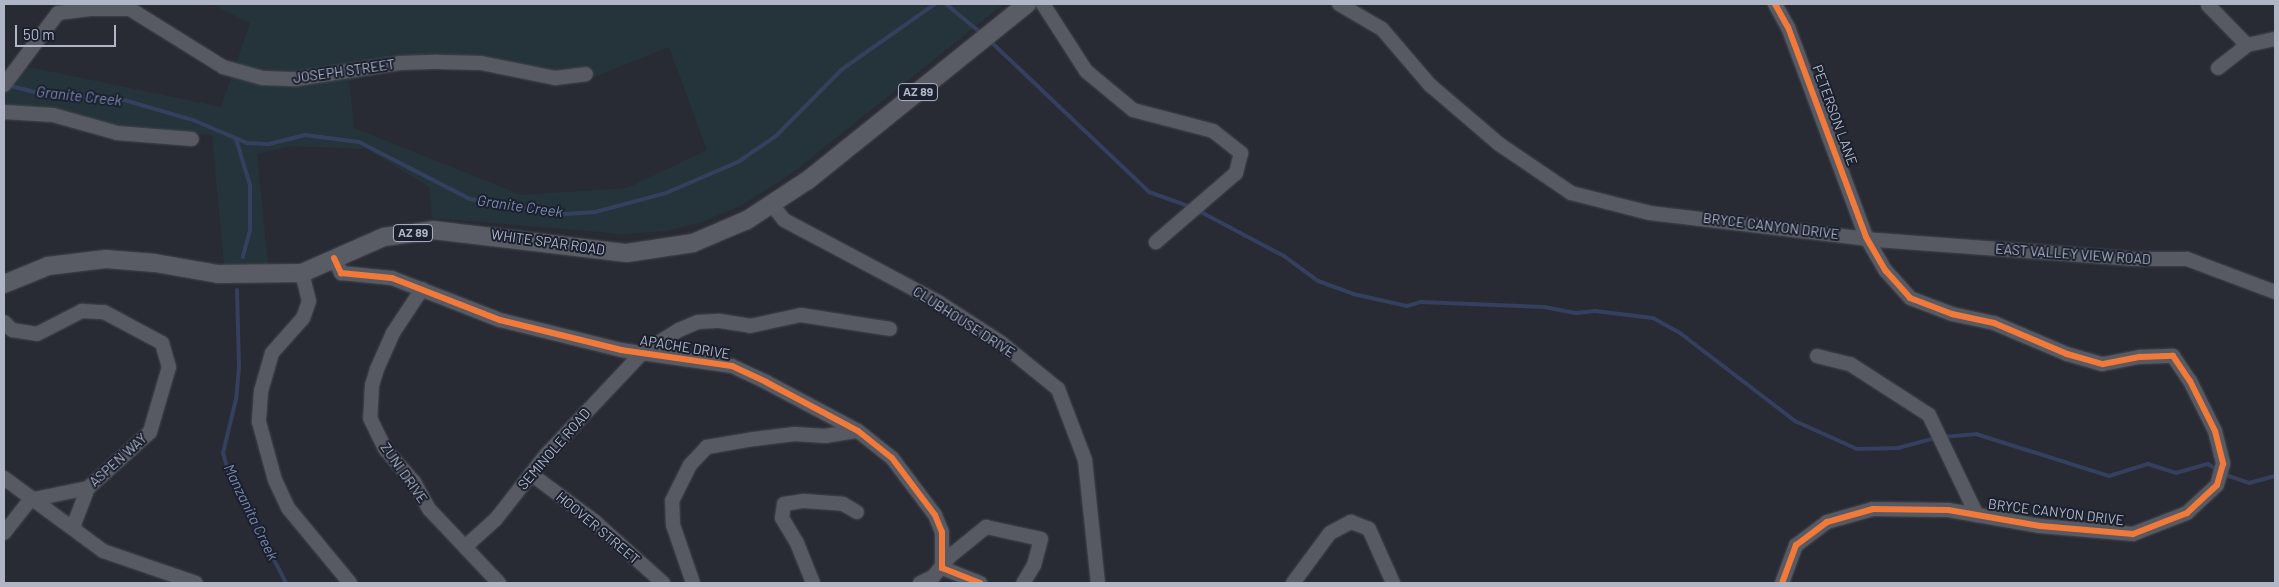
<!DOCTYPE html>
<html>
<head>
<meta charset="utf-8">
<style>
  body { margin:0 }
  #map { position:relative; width:2279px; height:587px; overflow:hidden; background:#282b34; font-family:Barlow,sans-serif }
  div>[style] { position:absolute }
  .green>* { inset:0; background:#25343a }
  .stream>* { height:4px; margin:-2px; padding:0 2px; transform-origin:2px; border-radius:2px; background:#353f5e }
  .roads { filter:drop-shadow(0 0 1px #44464d) drop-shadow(0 0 1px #44464d) }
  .minor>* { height:14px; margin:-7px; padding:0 7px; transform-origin:7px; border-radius:7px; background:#585a63 }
  .major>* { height:18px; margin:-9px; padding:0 9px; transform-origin:9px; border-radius:9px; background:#5a5c65 }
  .cycleway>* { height:6px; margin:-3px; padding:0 3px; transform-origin:3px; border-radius:3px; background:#f17a3a }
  span { translate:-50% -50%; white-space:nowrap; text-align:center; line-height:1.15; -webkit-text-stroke:4px #1b202f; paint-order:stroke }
  .shield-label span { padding:1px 4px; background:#1b202f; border:1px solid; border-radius:4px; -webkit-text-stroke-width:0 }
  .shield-label { font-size:12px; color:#b1b6c6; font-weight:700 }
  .street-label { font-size:14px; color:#b1b6c6 }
  .water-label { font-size:15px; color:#7986af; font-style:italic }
  .frame { position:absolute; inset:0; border:5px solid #b1b6c6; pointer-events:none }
  .scale { position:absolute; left:15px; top:25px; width:101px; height:22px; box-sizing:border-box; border:2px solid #b1b6c6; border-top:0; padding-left:6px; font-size:15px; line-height:18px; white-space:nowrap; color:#b1b6c6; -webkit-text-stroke:4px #1b202f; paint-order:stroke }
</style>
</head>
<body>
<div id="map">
  <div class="green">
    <div style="clip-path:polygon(evenodd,212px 4px,1003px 4px,792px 173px,742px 205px,699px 223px,666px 231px,623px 234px,432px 218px,429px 187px,367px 149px,289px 146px,257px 154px,268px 264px,250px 266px,224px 265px,212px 135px,116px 129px,4px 108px,4px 95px,24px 66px,221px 107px,250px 23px,212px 4px,669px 47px,707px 150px,627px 188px,521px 195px,354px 128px,349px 81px,401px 69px,479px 67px,589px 79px,669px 47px)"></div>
  </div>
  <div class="stream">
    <div style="left:946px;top:4px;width:47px;rotate:39.8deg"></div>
    <div style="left:989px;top:40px;width:221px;rotate:43.5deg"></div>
    <div style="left:1149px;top:192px;width:45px;rotate:19.7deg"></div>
    <div style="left:7px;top:85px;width:36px;rotate:14deg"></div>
    <div style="left:42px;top:94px;width:82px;rotate:4.2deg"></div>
    <div style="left:124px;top:100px;width:72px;rotate:16.2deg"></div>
    <div style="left:193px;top:120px;width:59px;rotate:23.1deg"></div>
    <div style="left:247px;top:143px;width:22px;rotate:3deg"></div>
    <div style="left:269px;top:144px;width:37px;rotate:-14deg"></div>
    <div style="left:305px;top:135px;width:54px;rotate:7.4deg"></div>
    <div style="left:359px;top:142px;width:125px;rotate:27.2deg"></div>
    <div style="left:470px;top:199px;width:96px;rotate:9deg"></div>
    <div style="left:565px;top:214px;width:30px;rotate:-4deg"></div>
    <div style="left:595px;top:212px;width:73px;rotate:-15deg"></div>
    <div style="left:666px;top:193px;width:78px;rotate:-23.3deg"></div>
    <div style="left:738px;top:162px;width:46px;rotate:-34.4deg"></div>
    <div style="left:776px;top:136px;width:93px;rotate:-45.4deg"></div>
    <div style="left:841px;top:70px;width:115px;rotate:-35.1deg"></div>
    <div style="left:236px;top:139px;width:48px;rotate:73.1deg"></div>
    <div style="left:250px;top:185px;width:45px;rotate:90deg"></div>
    <div style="left:250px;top:230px;width:28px;rotate:105deg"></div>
    <div style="left:1197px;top:210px;width:98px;rotate:27.9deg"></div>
    <div style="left:1284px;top:256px;width:42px;rotate:36.3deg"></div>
    <div style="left:1318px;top:281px;width:37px;rotate:20deg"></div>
    <div style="left:1353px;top:294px;width:55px;rotate:12.5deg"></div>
    <div style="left:1407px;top:306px;width:15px;rotate:-16deg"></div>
    <div style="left:1421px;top:302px;width:123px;rotate:2.3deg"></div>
    <div style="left:1544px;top:307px;width:33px;rotate:11deg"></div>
    <div style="left:1576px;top:313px;width:19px;rotate:-6deg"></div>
    <div style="left:1595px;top:311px;width:58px;rotate:6.9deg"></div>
    <div style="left:1653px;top:318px;width:31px;rotate:29deg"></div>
    <div style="left:1680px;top:333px;width:145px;rotate:37.4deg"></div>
    <div style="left:1795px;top:421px;width:68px;rotate:24.3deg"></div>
    <div style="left:1857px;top:449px;width:41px;rotate:-1.4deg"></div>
    <div style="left:1898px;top:448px;width:39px;rotate:-15deg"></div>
    <div style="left:237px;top:290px;width:77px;rotate:88.5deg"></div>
    <div style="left:239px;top:367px;width:32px;rotate:95deg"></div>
    <div style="left:236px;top:399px;width:56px;rotate:103.5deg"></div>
    <div style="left:223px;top:453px;width:19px;rotate:74deg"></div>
    <div style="left:228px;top:471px;width:126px;rotate:62.6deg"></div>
    <div style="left:1943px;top:437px;width:33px;rotate:-5deg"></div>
    <div style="left:1976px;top:434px;width:139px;rotate:17.5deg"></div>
    <div style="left:2109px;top:476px;width:41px;rotate:-17.1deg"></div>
    <div style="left:2148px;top:464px;width:29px;rotate:18deg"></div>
    <div style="left:2176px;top:473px;width:33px;rotate:-16deg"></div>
    <div style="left:2208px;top:464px;width:11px;rotate:34deg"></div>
    <div style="left:2223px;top:474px;width:28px;rotate:19deg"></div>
    <div style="left:2249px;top:483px;width:27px;rotate:-15deg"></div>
  </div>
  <div class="roads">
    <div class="minor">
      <div style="left:1043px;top:4px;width:80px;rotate:57.3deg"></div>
      <div style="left:1086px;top:71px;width:61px;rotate:39.7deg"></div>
      <div style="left:1133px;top:110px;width:83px;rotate:14.7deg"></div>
      <div style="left:1213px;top:131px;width:36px;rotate:38deg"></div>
      <div style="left:1241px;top:153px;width:21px;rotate:104deg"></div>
      <div style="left:1236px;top:173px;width:106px;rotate:139.2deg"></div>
      <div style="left:1339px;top:4px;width:50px;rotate:30.2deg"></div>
      <div style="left:1382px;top:29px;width:74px;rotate:49.4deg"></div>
      <div style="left:1430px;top:85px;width:91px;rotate:40.5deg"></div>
      <div style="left:1499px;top:144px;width:87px;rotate:34.2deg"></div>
      <div style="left:1571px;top:193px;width:81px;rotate:14.2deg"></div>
      <div style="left:1650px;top:213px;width:229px;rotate:6.8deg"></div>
      <div style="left:1877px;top:240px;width:258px;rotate:4.2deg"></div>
      <div style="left:2134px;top:259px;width:53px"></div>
      <div style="left:2187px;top:259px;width:94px;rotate:20.6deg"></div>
      <div style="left:1775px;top:4px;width:26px;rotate:61deg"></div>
      <div style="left:1788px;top:27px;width:224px;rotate:69.6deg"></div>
      <div style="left:1866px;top:237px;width:39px;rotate:60deg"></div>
      <div style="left:1886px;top:271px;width:36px;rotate:48deg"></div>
      <div style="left:1910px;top:298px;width:45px;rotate:20.9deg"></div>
      <div style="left:1952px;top:314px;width:43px;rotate:12.1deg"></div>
      <div style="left:1994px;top:323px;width:79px;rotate:23deg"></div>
      <div style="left:2067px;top:354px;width:37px;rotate:16deg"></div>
      <div style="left:2103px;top:364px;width:38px;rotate:-11deg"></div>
      <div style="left:2140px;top:357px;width:33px;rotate:-2deg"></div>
      <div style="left:2173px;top:356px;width:30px;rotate:56deg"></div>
      <div style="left:2190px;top:381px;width:56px;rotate:63.4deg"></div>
      <div style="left:2215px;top:431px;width:34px;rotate:76deg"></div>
      <div style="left:2223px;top:464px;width:22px;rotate:106deg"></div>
      <div style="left:2217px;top:485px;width:41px;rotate:137deg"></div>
      <div style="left:2187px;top:513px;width:58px;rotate:158.7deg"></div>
      <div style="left:2133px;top:534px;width:93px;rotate:-175.1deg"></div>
      <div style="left:2040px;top:526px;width:93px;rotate:-170.1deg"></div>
      <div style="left:1948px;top:510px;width:75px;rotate:-179.2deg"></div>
      <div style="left:1873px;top:509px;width:48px;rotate:164.2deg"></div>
      <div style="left:1827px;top:522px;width:39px;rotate:143deg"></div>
      <div style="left:1796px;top:545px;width:40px;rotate:110.2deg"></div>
      <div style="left:2208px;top:5px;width:56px;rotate:45.7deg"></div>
      <div style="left:2247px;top:45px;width:29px;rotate:-12deg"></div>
      <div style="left:2218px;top:68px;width:37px;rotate:-38deg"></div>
      <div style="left:4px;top:85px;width:90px;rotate:-53.1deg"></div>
      <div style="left:58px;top:13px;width:32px;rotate:-7deg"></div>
      <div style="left:90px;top:9px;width:40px"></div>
      <div style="left:130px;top:9px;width:110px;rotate:31.9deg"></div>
      <div style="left:223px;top:67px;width:41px;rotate:15.4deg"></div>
      <div style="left:263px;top:78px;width:33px;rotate:2deg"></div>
      <div style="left:296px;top:79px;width:105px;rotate:-8.7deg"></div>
      <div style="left:400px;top:63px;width:38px;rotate:-2deg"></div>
      <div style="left:438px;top:62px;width:43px;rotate:1.3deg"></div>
      <div style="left:481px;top:63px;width:76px;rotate:11.5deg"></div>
      <div style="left:555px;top:78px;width:31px;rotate:-7deg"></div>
      <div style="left:4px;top:112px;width:49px;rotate:3.5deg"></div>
      <div style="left:53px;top:115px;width:66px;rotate:15.7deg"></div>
      <div style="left:117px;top:133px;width:75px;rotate:4.6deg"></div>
      <div style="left:772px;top:205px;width:19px;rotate:51deg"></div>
      <div style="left:784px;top:220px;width:174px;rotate:28deg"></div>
      <div style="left:938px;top:302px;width:74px;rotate:32.8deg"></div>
      <div style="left:1000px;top:342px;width:75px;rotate:39deg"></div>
      <div style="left:1058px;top:389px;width:76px;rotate:69.2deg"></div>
      <div style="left:1085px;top:460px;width:124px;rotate:84deg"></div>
      <div style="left:334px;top:258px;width:17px;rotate:65deg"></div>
      <div style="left:341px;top:273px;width:51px;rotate:5.6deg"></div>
      <div style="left:392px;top:278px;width:116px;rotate:21.3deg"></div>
      <div style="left:500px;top:320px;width:125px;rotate:13.9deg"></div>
      <div style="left:621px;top:350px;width:112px;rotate:8.2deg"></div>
      <div style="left:732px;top:366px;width:38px;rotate:25deg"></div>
      <div style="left:766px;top:382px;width:104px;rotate:28deg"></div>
      <div style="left:858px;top:431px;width:43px;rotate:38.5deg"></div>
      <div style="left:892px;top:458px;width:71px;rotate:53deg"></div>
      <div style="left:935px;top:515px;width:18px;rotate:68deg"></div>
      <div style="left:942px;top:532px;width:36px;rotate:90deg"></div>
      <div style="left:942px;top:568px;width:41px;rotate:21.5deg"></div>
      <div style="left:302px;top:273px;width:29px;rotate:76deg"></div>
      <div style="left:309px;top:301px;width:18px;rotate:109deg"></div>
      <div style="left:303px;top:318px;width:47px;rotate:131.5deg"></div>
      <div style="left:272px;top:353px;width:40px;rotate:106deg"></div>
      <div style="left:261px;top:391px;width:31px;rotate:94deg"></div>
      <div style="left:259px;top:422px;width:60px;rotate:74.6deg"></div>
      <div style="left:275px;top:480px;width:31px;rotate:65deg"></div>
      <div style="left:288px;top:508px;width:97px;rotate:50.4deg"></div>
      <div style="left:422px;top:289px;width:53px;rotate:123.4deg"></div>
      <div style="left:393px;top:333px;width:39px;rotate:114deg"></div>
      <div style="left:377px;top:369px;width:17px;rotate:107deg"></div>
      <div style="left:372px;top:385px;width:33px;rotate:93deg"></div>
      <div style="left:370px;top:418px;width:34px;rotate:64deg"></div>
      <div style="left:385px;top:449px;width:44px;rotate:48.7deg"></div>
      <div style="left:414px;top:482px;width:31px;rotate:61deg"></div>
      <div style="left:429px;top:509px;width:102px;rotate:46.6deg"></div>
      <div style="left:4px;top:322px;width:11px;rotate:45deg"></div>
      <div style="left:12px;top:330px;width:25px;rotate:9deg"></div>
      <div style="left:37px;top:334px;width:51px;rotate:-27.1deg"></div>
      <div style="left:82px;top:311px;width:22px;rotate:3deg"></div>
      <div style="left:104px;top:312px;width:66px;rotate:28.1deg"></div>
      <div style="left:162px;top:343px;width:25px;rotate:74deg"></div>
      <div style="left:169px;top:367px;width:68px;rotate:106.3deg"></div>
      <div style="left:150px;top:432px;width:84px;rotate:137.9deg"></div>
      <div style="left:88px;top:488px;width:59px;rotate:168.3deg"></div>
      <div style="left:1817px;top:356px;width:34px;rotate:14deg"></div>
      <div style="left:1850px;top:364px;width:94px;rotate:32.8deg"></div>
      <div style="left:1929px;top:415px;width:111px;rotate:64.4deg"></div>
      <div style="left:531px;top:474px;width:79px;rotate:36.7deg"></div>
      <div style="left:594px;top:521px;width:93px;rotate:41.9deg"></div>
      <div style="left:4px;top:478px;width:123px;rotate:36.4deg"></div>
      <div style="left:103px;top:551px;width:98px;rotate:19deg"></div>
      <div style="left:73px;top:527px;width:42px;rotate:-69deg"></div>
      <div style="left:4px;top:533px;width:42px;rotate:-51.8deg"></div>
      <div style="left:466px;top:546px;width:40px;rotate:-42deg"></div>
      <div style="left:496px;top:519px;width:81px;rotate:-52deg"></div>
      <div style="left:546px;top:455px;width:140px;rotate:-46.7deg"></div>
      <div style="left:642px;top:353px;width:44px;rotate:-31.9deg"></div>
      <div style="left:679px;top:330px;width:21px;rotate:-23deg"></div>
      <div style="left:698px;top:322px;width:22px;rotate:-3deg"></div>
      <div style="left:720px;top:321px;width:30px;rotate:9deg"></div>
      <div style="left:750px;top:326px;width:52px;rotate:-12.2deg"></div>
      <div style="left:801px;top:315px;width:90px;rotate:8.9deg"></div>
      <div style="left:693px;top:583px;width:61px;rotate:-109deg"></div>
      <div style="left:673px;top:525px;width:24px;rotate:-92deg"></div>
      <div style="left:672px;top:501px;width:40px;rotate:-63.4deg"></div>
      <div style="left:690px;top:465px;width:25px;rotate:-47deg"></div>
      <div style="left:707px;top:447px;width:48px;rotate:-9.7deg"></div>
      <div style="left:754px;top:439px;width:41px;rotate:-7deg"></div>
      <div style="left:795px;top:434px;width:30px;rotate:4deg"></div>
      <div style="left:825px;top:436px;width:33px;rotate:-9deg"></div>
      <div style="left:813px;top:583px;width:43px;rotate:-111.8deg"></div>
      <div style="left:797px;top:543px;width:29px;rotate:-121deg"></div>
      <div style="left:782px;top:518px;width:14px;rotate:-82deg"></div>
      <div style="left:784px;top:504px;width:20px;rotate:-9deg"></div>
      <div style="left:804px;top:501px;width:39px;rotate:4deg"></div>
      <div style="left:843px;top:504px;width:16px;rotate:30deg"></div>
      <div style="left:920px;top:583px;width:14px;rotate:-25deg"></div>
      <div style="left:933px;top:577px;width:26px;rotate:-51deg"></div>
      <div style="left:949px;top:557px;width:48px;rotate:-39deg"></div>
      <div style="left:986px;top:527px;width:56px;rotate:12.3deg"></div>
      <div style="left:1041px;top:539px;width:27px;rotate:105deg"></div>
      <div style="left:1034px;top:565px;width:21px;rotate:121deg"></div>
      <div style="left:1293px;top:583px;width:62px;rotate:-53.5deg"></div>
      <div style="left:1330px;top:533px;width:24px;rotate:-28deg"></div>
      <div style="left:1351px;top:522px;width:19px;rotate:21deg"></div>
      <div style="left:1369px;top:529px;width:59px;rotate:66deg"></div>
    </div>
    <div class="major">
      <div style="left:4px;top:284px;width:48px;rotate:-22.2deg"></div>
      <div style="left:48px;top:266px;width:58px;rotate:-6.9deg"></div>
      <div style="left:106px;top:259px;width:49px;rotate:4.7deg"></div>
      <div style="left:155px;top:263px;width:64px;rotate:9.9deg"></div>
      <div style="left:218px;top:274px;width:84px;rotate:-0.7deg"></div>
      <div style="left:302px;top:273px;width:90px;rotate:-23.7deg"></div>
      <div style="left:384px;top:237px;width:49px;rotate:-8.1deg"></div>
      <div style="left:433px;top:230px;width:195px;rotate:6.8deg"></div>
      <div style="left:627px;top:253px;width:67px;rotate:-8.6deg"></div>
      <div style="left:693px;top:243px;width:59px;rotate:-23.1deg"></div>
      <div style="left:747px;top:220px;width:73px;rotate:-33.3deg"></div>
      <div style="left:808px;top:180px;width:281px;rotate:-38.8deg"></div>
    </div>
  </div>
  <div class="cycleway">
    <div style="left:1775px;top:4px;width:26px;rotate:61deg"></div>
    <div style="left:1788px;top:27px;width:224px;rotate:69.6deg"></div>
    <div style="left:1866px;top:237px;width:39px;rotate:60deg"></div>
    <div style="left:1886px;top:271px;width:36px;rotate:48deg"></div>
    <div style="left:1910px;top:298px;width:45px;rotate:20.9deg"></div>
    <div style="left:1952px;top:314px;width:43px;rotate:12.1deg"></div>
    <div style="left:1994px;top:323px;width:79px;rotate:23deg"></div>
    <div style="left:2067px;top:354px;width:37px;rotate:16deg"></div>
    <div style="left:2103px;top:364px;width:38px;rotate:-11deg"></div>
    <div style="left:2140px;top:357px;width:33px;rotate:-2deg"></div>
    <div style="left:2173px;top:356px;width:30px;rotate:56deg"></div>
    <div style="left:2190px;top:381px;width:56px;rotate:63.4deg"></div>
    <div style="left:2215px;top:431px;width:34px;rotate:76deg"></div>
    <div style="left:2223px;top:464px;width:22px;rotate:106deg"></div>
    <div style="left:2217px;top:485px;width:41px;rotate:137deg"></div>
    <div style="left:2187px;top:513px;width:58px;rotate:158.7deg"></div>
    <div style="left:2133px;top:534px;width:93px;rotate:-175.1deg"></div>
    <div style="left:2040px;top:526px;width:93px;rotate:-170.1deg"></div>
    <div style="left:1948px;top:510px;width:75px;rotate:-179.2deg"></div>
    <div style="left:1873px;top:509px;width:48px;rotate:164.2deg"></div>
    <div style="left:1827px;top:522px;width:39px;rotate:143deg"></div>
    <div style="left:1796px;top:545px;width:40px;rotate:110.2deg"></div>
    <div style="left:334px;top:258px;width:17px;rotate:65deg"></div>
    <div style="left:341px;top:273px;width:51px;rotate:5.6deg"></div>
    <div style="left:392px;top:278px;width:116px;rotate:21.3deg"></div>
    <div style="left:500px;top:320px;width:125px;rotate:13.9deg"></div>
    <div style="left:621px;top:350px;width:112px;rotate:8.2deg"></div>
    <div style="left:732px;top:366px;width:38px;rotate:25deg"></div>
    <div style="left:766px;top:382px;width:104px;rotate:28deg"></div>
    <div style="left:858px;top:431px;width:43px;rotate:38.5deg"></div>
    <div style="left:892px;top:458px;width:71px;rotate:53deg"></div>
    <div style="left:935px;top:515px;width:18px;rotate:68deg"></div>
    <div style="left:942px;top:532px;width:36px;rotate:90deg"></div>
    <div style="left:942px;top:568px;width:41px;rotate:21.5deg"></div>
  </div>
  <div class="shield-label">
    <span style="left:918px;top:92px">AZ 89</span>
    <span style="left:413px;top:233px">AZ 89</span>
  </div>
  <div class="street-label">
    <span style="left:344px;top:71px;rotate:-8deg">JOSEPH STREET</span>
    <span style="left:1835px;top:115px;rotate:70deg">PETERSON LANE</span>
    <span style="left:1771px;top:226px;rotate:7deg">BRYCE CANYON DRIVE</span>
    <span style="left:548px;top:242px;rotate:8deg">WHITE SPAR ROAD</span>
    <span style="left:2073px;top:254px;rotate:4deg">EAST VALLEY VIEW ROAD</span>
    <span style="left:964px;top:322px;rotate:33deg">CLUBHOUSE DRIVE</span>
    <span style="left:685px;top:347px;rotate:9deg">APACHE DRIVE</span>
    <span style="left:554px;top:449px;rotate:-49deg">SEMINOLE ROAD</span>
    <span style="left:118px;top:460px;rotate:-42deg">ASPEN WAY</span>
    <span style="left:404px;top:473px;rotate:55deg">ZUNI DRIVE</span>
    <span style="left:2056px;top:512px;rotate:7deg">BRYCE CANYON DRIVE</span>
    <span style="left:598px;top:528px;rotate:40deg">HOOVER STREET</span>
  </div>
  <div class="water-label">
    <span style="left:79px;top:96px;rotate:6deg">Granite Creek</span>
    <span style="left:520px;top:206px;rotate:8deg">Granite Creek</span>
    <span style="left:251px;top:512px;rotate:64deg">Manzanita Creek</span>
  </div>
  <div class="frame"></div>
  <div class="scale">50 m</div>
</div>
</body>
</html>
